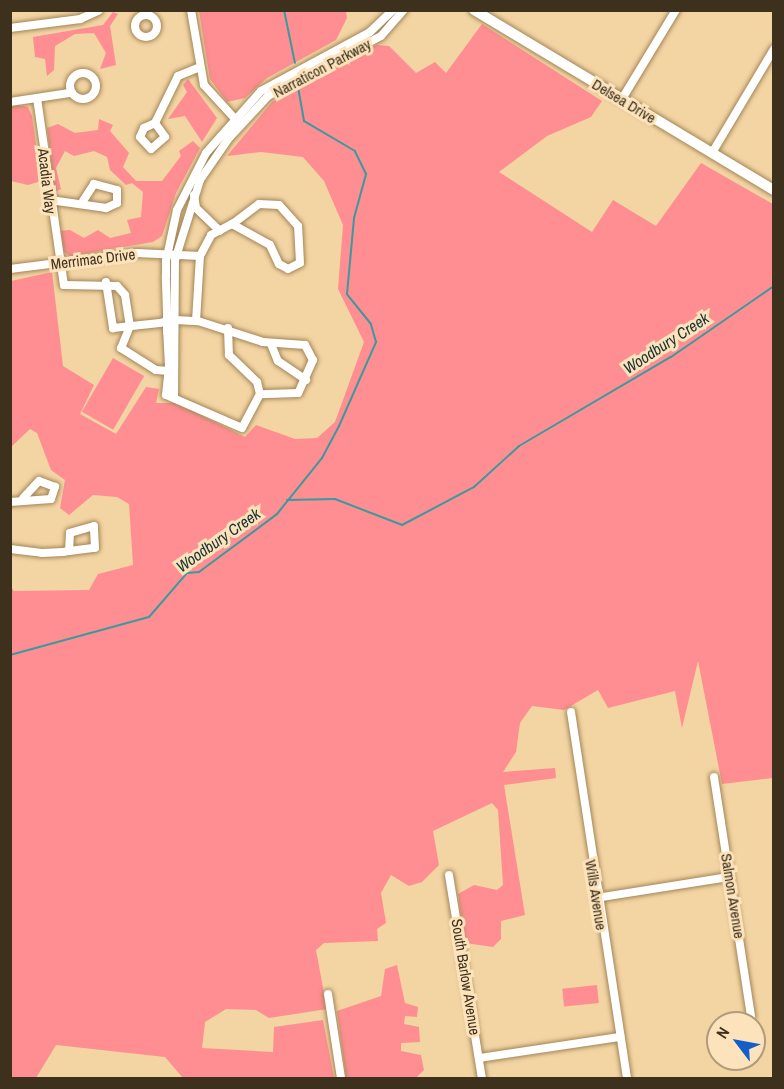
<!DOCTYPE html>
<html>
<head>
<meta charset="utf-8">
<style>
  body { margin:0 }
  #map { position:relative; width:784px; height:1089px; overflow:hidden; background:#f3d4a3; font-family:"Archivo Narrow",sans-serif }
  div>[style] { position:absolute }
  .green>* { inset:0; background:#fe8e91; transform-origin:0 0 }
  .stream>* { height:2px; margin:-1px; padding:0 1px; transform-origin:1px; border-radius:1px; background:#3a9a9e }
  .roads { filter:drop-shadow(0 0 2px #a38657) drop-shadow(0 0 2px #a38657) }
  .minor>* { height:8px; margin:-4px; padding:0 4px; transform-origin:4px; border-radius:4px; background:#fff }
  .minor>.ring { margin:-4px; padding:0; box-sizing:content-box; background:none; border:8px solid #fff; border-radius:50% }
  .major>* { height:10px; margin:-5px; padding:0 5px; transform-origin:5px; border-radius:5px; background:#fff }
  span { translate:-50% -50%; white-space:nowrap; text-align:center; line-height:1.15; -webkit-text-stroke:6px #fce3bb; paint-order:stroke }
  .street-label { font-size:15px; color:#3d311e }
  .water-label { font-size:16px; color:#153334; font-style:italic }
  .frame { position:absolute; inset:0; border:12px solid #3d311e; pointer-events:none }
  .north { position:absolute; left:706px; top:1011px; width:60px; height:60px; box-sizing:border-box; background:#fce3bb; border:2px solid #b09c7c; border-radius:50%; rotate:302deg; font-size:16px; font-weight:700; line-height:24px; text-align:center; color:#3d311e }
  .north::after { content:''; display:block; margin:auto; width:21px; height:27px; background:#145ec9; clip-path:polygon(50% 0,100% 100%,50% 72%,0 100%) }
</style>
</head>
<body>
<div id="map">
  <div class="green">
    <div style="clip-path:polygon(199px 11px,346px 11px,347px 18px,336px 40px,267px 78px,245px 98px,227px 102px,210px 79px)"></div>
    <div style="clip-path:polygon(113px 12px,118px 14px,110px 26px,116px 65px,100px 69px,106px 53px,94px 33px,75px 34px,55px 46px,54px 70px,47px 76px,45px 59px,35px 57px,33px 37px,103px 25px)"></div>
    <div style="clip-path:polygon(482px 24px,602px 101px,591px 117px,547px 136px,499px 172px,592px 232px,613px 200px,656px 226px,701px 163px,773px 204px,773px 778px,722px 784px,698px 661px,682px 728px,675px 691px,608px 708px,598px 690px,564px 710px,532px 706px,520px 723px,516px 752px,503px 772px,555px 768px,556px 778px,504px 785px,525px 915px,501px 921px,501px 939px,493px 947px,465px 943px,458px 894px,474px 885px,497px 890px,503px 885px,498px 810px,492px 803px,433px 831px,439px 865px,422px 882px,409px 886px,391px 875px,381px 893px,386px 923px,377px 929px,378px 941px,324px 943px,316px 950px,327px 1009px,269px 1018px,256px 1010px,226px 1009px,205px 1022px,202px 1048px,273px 1052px,274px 1027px,323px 1020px,334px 1078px,183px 1078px,165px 1057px,56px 1045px,36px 1078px,11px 1078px,10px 586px,14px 591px,89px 590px,98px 574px,133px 565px,129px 504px,117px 497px,93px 495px,69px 515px,60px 508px,65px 480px,51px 470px,37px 433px,30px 429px,11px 447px,11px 281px,52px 272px,63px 366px,94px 385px,80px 414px,116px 434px,146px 387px,159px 389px,156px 403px,176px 403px,245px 437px,256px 425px,295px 439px,317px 438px,335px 422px,364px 342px,338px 289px,343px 225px,324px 181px,303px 157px,261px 152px,227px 156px,272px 102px,376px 45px,389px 46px,416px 73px,435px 62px,446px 73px)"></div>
    <div style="clip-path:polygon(188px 79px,217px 118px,202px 142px,185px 116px,168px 119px,187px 92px,183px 85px)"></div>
    <div style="clip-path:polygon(19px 105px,28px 107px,32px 116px,41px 181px,28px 185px,11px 181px,11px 106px)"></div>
    <div style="clip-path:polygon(99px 119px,113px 125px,110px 131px,129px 153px,123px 167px,136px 181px,162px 181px,181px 156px,179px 151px,193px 141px,200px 148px,176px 193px,162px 236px,153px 242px,70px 256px,60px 249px,57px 231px,70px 230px,84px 238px,98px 230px,110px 238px,131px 233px,127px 220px,141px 217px,143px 192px,132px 183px,126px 185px,110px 170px,107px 157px,94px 151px,74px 156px,65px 151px,56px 168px,61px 189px,55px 192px,47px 128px,58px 124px,75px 133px,98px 130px)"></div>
    <div style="left:113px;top:358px;width:36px;height:62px;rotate:30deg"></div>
    <div style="clip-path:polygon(397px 965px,405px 1003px,418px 1007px,417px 1017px,405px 1016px,404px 1024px,419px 1027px,420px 1042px,401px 1043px,401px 1051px,421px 1055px,424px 1070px,416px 1078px,346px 1078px,337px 1011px,381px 996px,385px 969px)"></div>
    <div style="left:597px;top:985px;width:18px;height:35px;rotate:84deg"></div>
  </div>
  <div class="stream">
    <div style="left:284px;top:10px;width:54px;rotate:78.3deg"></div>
    <div style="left:287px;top:500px;width:48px;rotate:-1.2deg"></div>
    <div style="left:335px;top:499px;width:72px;rotate:21.2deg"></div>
    <div style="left:402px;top:525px;width:81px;rotate:-27.8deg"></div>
    <div style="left:474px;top:487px;width:61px;rotate:-42.3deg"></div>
    <div style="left:519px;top:446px;width:176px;rotate:-30.4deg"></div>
    <div style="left:671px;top:357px;width:125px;rotate:-34.6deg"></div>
    <div style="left:10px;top:655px;width:144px;rotate:-15.3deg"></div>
    <div style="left:149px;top:617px;width:58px;rotate:-49.2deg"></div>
    <div style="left:187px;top:573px;width:12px;rotate:-5deg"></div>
    <div style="left:199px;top:572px;width:97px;rotate:-36.6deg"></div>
    <div style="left:277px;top:514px;width:72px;rotate:-51.2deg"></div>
    <div style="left:322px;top:458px;width:36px;rotate:-62deg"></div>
    <div style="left:339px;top:426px;width:92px;rotate:-66.2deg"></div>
    <div style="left:376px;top:342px;width:19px;rotate:-106deg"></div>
    <div style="left:371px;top:324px;width:38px;rotate:-129deg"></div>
    <div style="left:347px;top:294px;width:76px;rotate:-84.7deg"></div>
    <div style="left:354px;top:218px;width:46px;rotate:-74.7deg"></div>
    <div style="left:366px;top:174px;width:25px;rotate:-116deg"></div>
    <div style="left:355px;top:151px;width:59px;rotate:-149.5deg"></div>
    <div style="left:304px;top:121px;width:34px;rotate:-100deg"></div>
  </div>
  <div class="roads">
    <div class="minor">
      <div style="left:191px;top:10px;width:76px;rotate:80.2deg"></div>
      <div style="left:204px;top:85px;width:49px;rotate:47.5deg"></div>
      <div class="ring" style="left:135px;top:15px;width:14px;height:14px"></div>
      <div style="left:10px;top:28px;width:71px;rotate:-7.3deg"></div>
      <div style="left:80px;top:19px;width:20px;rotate:-24deg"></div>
      <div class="ring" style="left:70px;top:73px;width:18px;height:18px"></div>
      <div style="left:37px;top:98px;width:189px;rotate:81.8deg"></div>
      <div style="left:64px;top:285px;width:53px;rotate:1.1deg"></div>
      <div style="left:117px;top:286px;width:12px;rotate:48deg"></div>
      <div style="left:125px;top:295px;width:31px;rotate:81deg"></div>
      <div style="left:130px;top:326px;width:24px;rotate:112deg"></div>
      <div style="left:121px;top:348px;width:41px;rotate:32.2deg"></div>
      <div style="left:156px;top:370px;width:13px;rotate:4deg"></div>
      <div style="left:622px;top:99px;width:104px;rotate:-58.8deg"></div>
      <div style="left:10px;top:102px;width:60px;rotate:-8.7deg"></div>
      <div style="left:155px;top:123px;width:17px;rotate:54deg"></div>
      <div style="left:165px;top:137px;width:18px;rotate:139deg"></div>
      <div style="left:151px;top:149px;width:16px;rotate:-133deg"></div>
      <div style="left:140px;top:137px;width:10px;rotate:-66deg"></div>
      <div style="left:144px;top:128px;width:12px;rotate:-24deg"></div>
      <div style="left:155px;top:123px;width:52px;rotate:-63.9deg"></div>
      <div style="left:178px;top:76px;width:24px;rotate:-22deg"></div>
      <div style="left:712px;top:153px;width:121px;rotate:-59.2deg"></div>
      <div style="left:194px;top:195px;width:13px;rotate:81deg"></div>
      <div style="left:196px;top:208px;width:33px;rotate:44deg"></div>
      <div style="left:50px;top:200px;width:57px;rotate:8.1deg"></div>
      <div style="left:106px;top:208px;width:12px;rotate:-24deg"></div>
      <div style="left:117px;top:203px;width:13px;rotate:-90deg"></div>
      <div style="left:117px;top:190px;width:24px;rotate:-165deg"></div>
      <div style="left:94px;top:184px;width:20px;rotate:123deg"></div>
      <div style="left:10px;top:269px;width:128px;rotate:-7.2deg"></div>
      <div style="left:137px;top:253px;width:63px;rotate:2.7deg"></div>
      <div style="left:106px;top:282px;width:47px;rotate:81.3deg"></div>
      <div style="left:113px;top:328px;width:47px;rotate:-6.1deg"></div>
      <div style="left:160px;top:323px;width:7px;rotate:-16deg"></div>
      <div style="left:167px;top:321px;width:9px;rotate:-6deg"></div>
      <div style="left:176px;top:320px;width:22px;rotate:3deg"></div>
      <div style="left:198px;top:321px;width:68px;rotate:17.9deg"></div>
      <div style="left:263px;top:342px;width:42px;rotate:4.1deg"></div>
      <div style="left:305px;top:345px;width:17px;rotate:62deg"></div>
      <div style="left:313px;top:360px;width:36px;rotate:114deg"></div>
      <div style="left:298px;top:393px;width:38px;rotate:178deg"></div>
      <div style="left:260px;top:394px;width:38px;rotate:118deg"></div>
      <div style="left:242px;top:428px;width:83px;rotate:-156.5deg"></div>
      <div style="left:166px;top:395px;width:29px;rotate:-84deg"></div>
      <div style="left:169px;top:366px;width:34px;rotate:-93deg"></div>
      <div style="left:167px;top:332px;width:20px;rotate:-90deg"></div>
      <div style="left:167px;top:312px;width:36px;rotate:-92deg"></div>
      <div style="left:166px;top:276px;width:15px;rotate:-90deg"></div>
      <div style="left:166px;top:261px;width:52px;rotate:-77.8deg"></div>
      <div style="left:177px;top:210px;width:64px;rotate:-63deg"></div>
      <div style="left:206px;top:153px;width:83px;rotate:-48.4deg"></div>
      <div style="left:261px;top:91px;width:124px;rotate:-28.4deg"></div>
      <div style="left:370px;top:32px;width:32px;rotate:-44deg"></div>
      <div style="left:196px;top:321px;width:65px;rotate:-86.5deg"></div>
      <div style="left:200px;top:256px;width:24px;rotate:-62deg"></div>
      <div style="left:211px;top:235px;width:24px;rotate:-28deg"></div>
      <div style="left:232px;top:224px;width:43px;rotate:28.9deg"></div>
      <div style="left:270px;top:245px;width:21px;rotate:65deg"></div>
      <div style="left:279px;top:264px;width:10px;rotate:29deg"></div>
      <div style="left:288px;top:269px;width:13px;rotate:-27deg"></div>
      <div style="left:300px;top:263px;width:37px;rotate:-93deg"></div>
      <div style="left:298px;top:226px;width:28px;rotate:-132deg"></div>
      <div style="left:279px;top:205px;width:20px;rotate:-177deg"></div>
      <div style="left:259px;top:204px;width:34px;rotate:143deg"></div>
      <div style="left:228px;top:328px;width:27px;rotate:88deg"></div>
      <div style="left:229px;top:355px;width:39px;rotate:44deg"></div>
      <div style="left:257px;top:382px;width:12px;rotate:76deg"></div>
      <div style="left:271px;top:344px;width:18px;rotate:68deg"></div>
      <div style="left:278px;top:361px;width:34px;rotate:34deg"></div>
      <div style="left:174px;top:397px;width:137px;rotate:-89.6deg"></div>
      <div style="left:175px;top:260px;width:84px;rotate:-72.6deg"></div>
      <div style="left:200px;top:180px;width:51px;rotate:-55.4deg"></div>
      <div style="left:229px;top:138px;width:57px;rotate:-47.1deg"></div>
      <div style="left:268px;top:96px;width:128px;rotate:-28deg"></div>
      <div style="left:381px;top:36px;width:35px;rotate:-49deg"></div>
      <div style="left:10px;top:502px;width:41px;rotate:-4.2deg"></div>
      <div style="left:51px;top:499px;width:13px;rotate:-72deg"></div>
      <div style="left:55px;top:487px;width:17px;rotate:-159deg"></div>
      <div style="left:39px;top:481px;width:23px;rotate:133deg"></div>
      <div style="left:10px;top:549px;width:32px;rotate:7deg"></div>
      <div style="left:42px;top:553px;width:21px;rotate:-3deg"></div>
      <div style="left:63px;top:552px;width:6px;rotate:-9deg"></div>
      <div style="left:69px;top:551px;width:26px;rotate:-7deg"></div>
      <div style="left:95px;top:548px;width:22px;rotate:-93deg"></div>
      <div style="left:94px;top:526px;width:25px;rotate:164deg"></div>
      <div style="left:70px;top:533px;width:18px;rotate:93deg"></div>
      <div style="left:571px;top:712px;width:370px;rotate:81.3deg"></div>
      <div style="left:714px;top:777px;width:242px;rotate:81.2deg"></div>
      <div style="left:449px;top:875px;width:206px;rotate:80.8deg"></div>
      <div style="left:596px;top:898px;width:135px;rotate:-9deg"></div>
      <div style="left:328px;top:994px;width:85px;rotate:81.2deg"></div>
      <div style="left:479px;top:1058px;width:143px;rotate:-8.5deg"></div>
    </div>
    <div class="major">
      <div style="left:474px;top:10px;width:350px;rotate:31deg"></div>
    </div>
  </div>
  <div class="street-label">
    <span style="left:322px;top:68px;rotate:-28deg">Narraticon Parkway</span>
    <span style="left:624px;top:101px;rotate:31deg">Delsea Drive</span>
    <span style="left:47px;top:181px;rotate:83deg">Acadia Way</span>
    <span style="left:93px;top:259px;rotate:-7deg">Merrimac Drive</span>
    <span style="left:596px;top:895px;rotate:81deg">Wills Avenue</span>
    <span style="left:733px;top:896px;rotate:81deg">Salmon Avenue</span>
    <span style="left:466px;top:977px;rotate:81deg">South Barlow Avenue</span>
  </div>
  <div class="water-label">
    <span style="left:666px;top:343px;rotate:-33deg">Woodbury Creek</span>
    <span style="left:218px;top:540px;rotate:-35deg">Woodbury Creek</span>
  </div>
  <div class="frame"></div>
  <div class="north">N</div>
</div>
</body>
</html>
